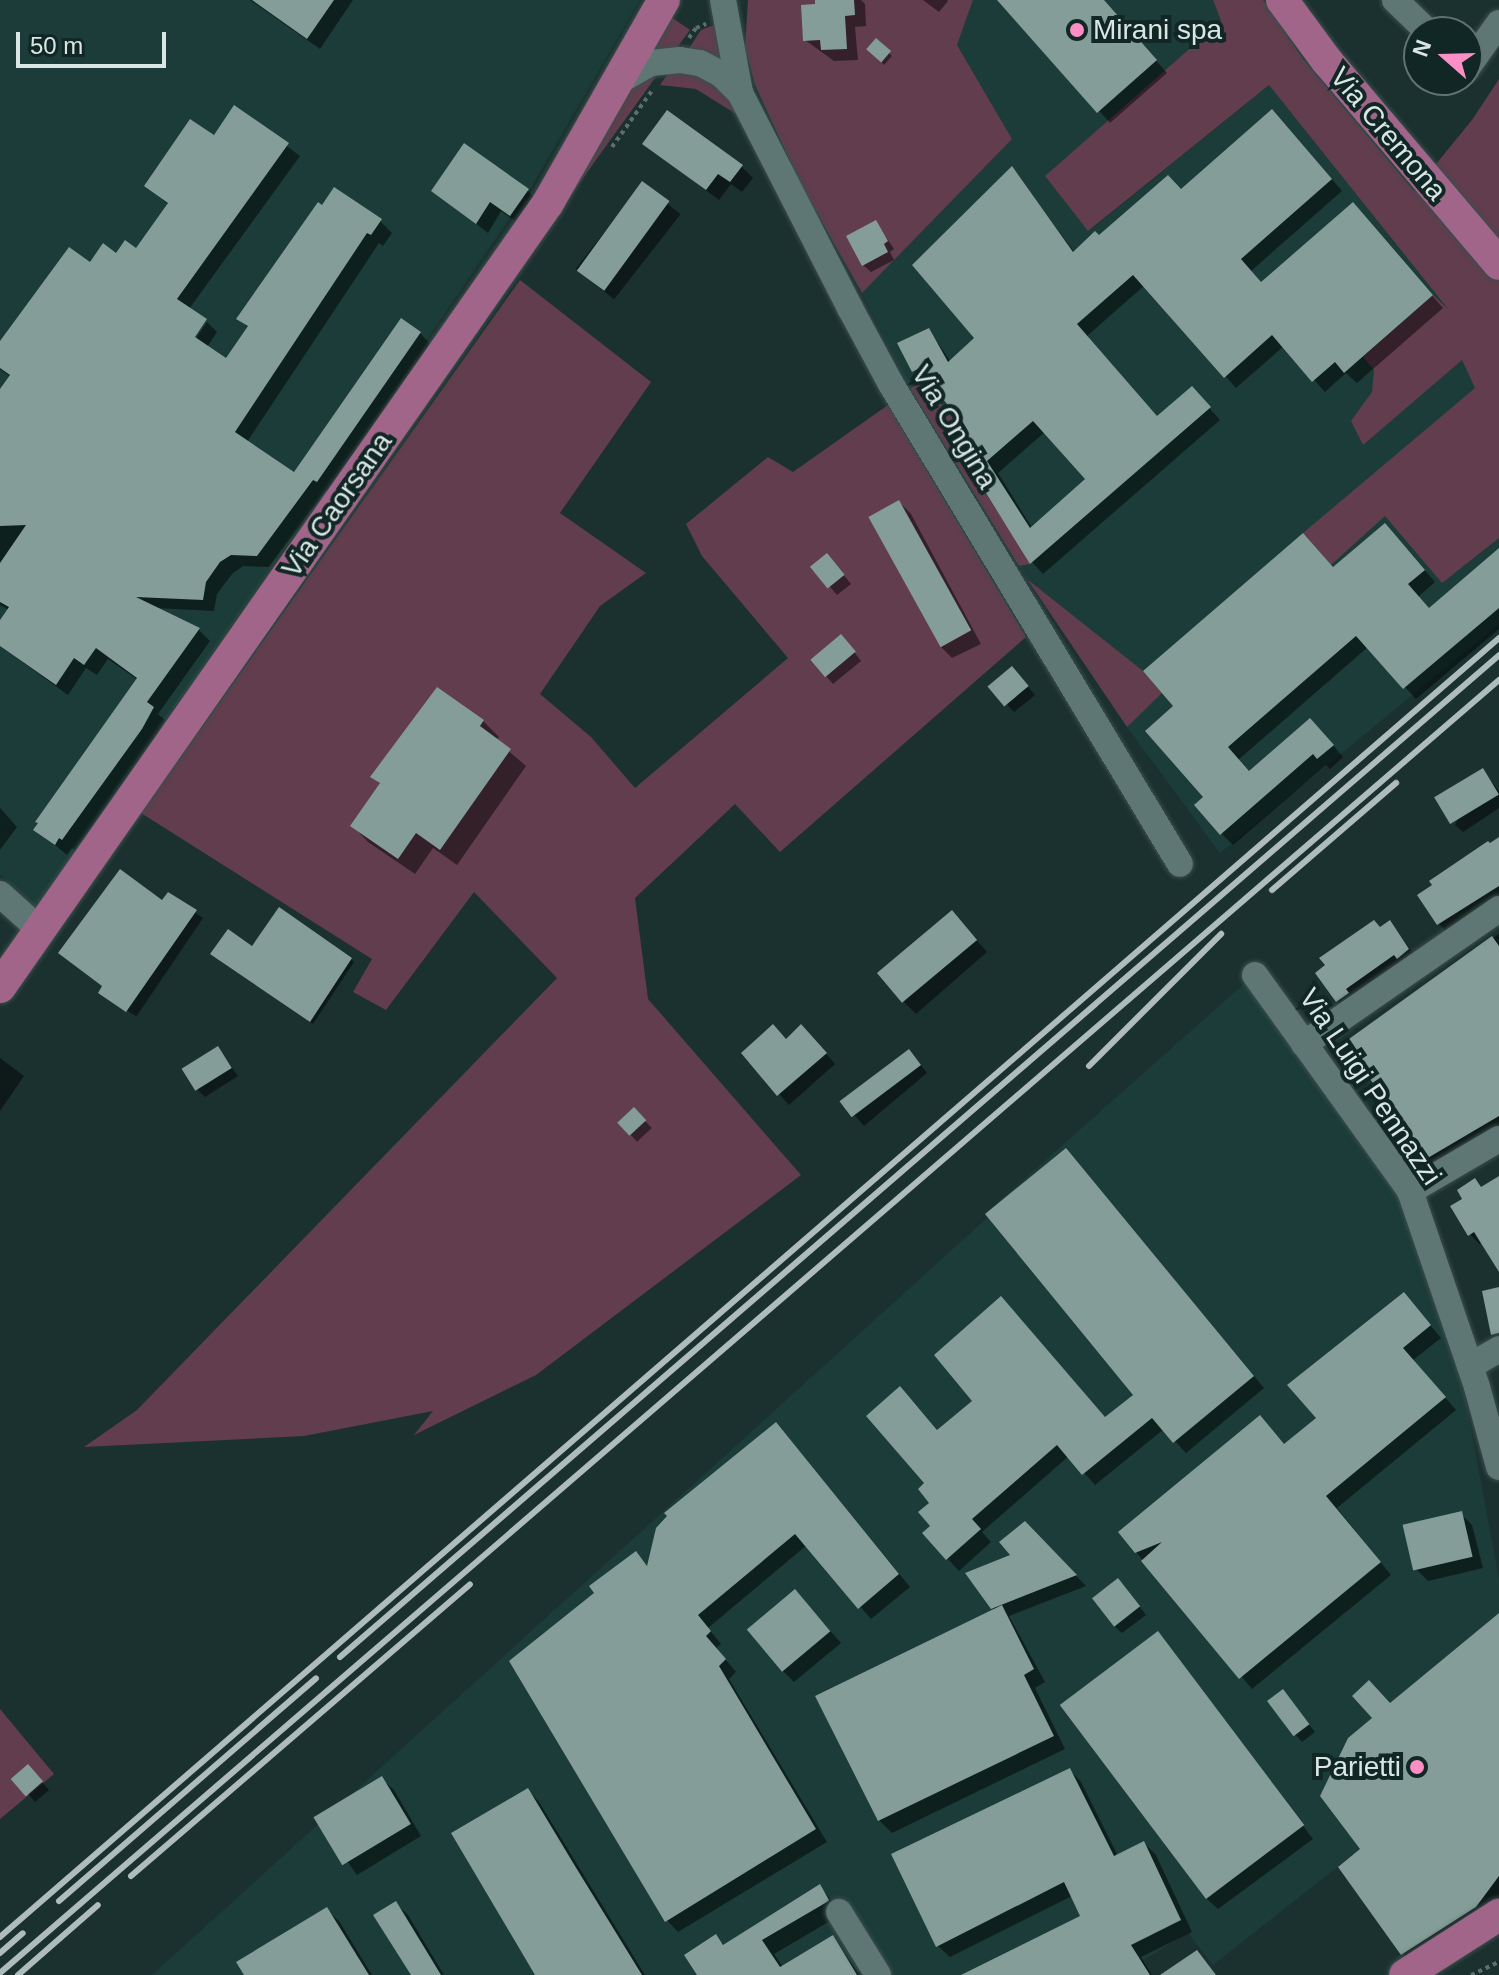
<!DOCTYPE html>
<html>
<head>
<meta charset="utf-8">
<style>
  body { margin:0 }
  #map { position:relative; width:1499px; height:1975px; overflow:hidden; background:#1b312f; font-family:Arial,sans-serif }
  div>[style] { position:absolute }
  .built>* { inset:0; background:#1b3c38 }
  .green>* { inset:0; background:#623d4e }
  .shadow>* { inset:0; background:#0007; transform-origin:0 0 }
  .building>* { inset:0; background:#849d99; transform-origin:0 0 }
  .path>* { height:4px; margin-top:-2px; transform-origin:0; background:repeating-linear-gradient(90deg,#5c6f6d 0 4px,transparent 0 8px) }
  .roads { filter:drop-shadow(0 0 2px #3b4e4c) drop-shadow(0 0 2px #3b4e4c) }
  .minor>* { height:26px; margin:-13px; padding:0 13px; transform-origin:13px; border-radius:13px; background:#5f7774 }
  .major>* { height:32px; margin:-16px; padding:0 16px; transform-origin:16px; border-radius:16px; background:#a06588 }
  .rail>* { height:6px; margin:-3px; padding:0 3px; transform-origin:3px; border-radius:3px; background:#aebdbb }
  .dots>* { width:22px; height:22px; translate:-50% -50%; box-sizing:border-box; border:4px solid #112725; border-radius:50% }
  span { translate:-50% -50%; white-space:nowrap; text-align:center; line-height:1.15; -webkit-text-stroke:8px #112725; paint-order:stroke }
  .poi-label { font-size:28px; color:#d9e6e4 }
  .left { translate:0 -50%; text-align:left }
  .right { translate:-100% -50%; text-align:right }
  .street-label { font-size:28px; color:#d9e6e4 }
  .north { position:absolute; left:1403px; top:16px; width:80px; height:80px; box-sizing:border-box; background:#112725; border:2px solid #617371; border-radius:50%; rotate:290deg; font-size:22px; font-weight:700; line-height:32px; text-align:center; color:#d9e6e4 }
  .north::after { content:''; display:block; margin:auto; width:28px; height:36px; background:#fb8fc5; clip-path:polygon(50% 0,100% 100%,50% 72%,0 100%) }
  .scale { position:absolute; left:16px; top:32px; width:150px; height:36px; box-sizing:border-box; border:4px solid #d9e6e4; border-top:0; padding-left:10px; font-size:24px; line-height:28px; white-space:nowrap; color:#d9e6e4; -webkit-text-stroke:6px #112725; paint-order:stroke }
</style>
</head>
<body>
<div id="map">
  <div class="built">
    <div style="clip-path:polygon(0 0,640px 0,532px 186px,37px 909px,0 874px)"></div>
    <div style="clip-path:polygon(973px 0,1213px 0,1221px 21px,1045px 176px,1089px 231px,1269px 85px,1499px 373px,1499px 624px,1220px 853px,1127px 727px,1027px 579px,910px 389px,862px 293px,1012px 139px,957px 45px)"></div>
    <div style="clip-path:polygon(1245px 983px,1398px 1194px,1461px 1375px,1499px 1579px,1499px 1613px,1348px 1738px,1320px 1796px,1360px 1849px,1213px 1965px,1188px 1933px,1119px 1975px,152px 1975px,987px 1218px,985px 1214px)"></div>
  </div>
  <div class="green">
    <div style="clip-path:polygon(748px 0,973px 0,957px 45px,1012px 139px,862px 293px,802px 187px,755px 85px,745px 48px)"></div>
    <div style="clip-path:polygon(1213px 0,1263px 0,1303px 59px,1414px 191px,1472px 120px,1499px 79px,1499px 538px,1442px 583px,1385px 516px,1331px 565px,1303px 533px,1475px 388px,1462px 360px,1363px 445px,1351px 421px,1372px 392px,1374px 370px,1363px 357px,1433px 295px,1448px 309px,1269px 85px,1088px 231px,1045px 176px,1221px 21px)"></div>
    <div style="clip-path:polygon(671px 17px,690px 30px,673px 53px,647px 59px)"></div>
    <div style="clip-path:polygon(714px 25px,715px 28px,722px 67px,686px 53px,701px 30px)"></div>
    <div style="clip-path:polygon(671px 69px,683px 69px,723px 86px,736px 114px,696px 89px,660px 85px)"></div>
    <div style="clip-path:polygon(660px 71px,570px 196px,629px 93px,636px 84px)"></div>
    <div style="clip-path:polygon(520px 280px,651px 382px,560px 513px,646px 573px,600px 606px,540px 694px,591px 737px,635px 788px,788px 658px,702px 556px,686px 524px,768px 457px,793px 472px,888px 405px,1026px 637px,780px 852px,735px 804px,635px 898px,648px 999px,801px 1175px,536px 1375px,414px 1435px,433px 1411px,304px 1436px,84px 1447px,137px 1410px,557px 978px,474px 892px,386px 1010px,353px 992px,372px 959px,141px 813px)"></div>
    <div style="clip-path:polygon(921px 380px,957px 423px,944px 430px,1001px 517px,1017px 507px,1016px 540px,1030px 564px,1019px 566px,910px 389px)"></div>
    <div style="clip-path:polygon(1027px 579px,1143px 671px,1162px 693px,1127px 727px)"></div>
    <div style="clip-path:polygon(0 1709px,54px 1774px,0 1819px)"></div>
  </div>
  <div class="shadow">
    <div style="clip-path:polygon(250px 0,353px 0,320px 49px)"></div>
    <div style="clip-path:polygon(817px 0,861px 0,865px 4px,866px 26px,855px 27px,858px 60px,834px 61px,805px 40px)"></div>
    <div style="clip-path:polygon(923px 0,947px 0,948px 1px,939px 12px)"></div>
    <div style="clip-path:polygon(1000px 0,1102px 0,1167px 73px,1110px 123px)"></div>
    <div style="clip-path:polygon(878px 43px,892px 56px,884px 65px,869px 49px)"></div>
    <div style="clip-path:polygon(235px 107px,300px 156px,189px 309px,187px 344px,191px 346px,207px 322px,217px 332px,207px 347px,227px 361px,249px 328px,239px 318px,380px 221px,392px 233px,383px 246px,379px 243px,247px 442px,294px 475px,420px 333px,431px 345px,329px 492px,326px 490px,269px 567px,243px 566px,232px 574px,217px 594px,214px 611px,154px 608px,199px 630px,210px 641px,158px 714px,165px 720px,153px 741px,75px 850px,72px 848px,67px 855px,36px 829px,138px 680px,108px 659px,97px 675px,86px 668px,68px 695px,0 646px,0 623px,9px 610px,0 605px,0 392px,11px 377px,0 369px,0 345px,90px 264px,136px 251px,169px 205px,146px 185px,214px 137px)"></div>
    <div style="clip-path:polygon(evenodd,1284px 123px,1342px 191px,1251px 271px,1261px 284px,1364px 216px,1443px 308px,1357px 383px,1346px 373px,1325px 392px,1284px 346px,1236px 388px,1145px 285px,1087px 336px,1158px 418px,1203px 401px,1220px 420px,1043px 574px,1032px 562px,965px 423px,929px 380px,925px 382px,914px 370px,929px 330px,951px 362px,977px 338px,1012px 169px,1075px 253px,1182px 192px,1284px 123px,1045px 432px,1088px 479px,1032px 528px,998px 473px,1045px 432px)"></div>
    <div style="clip-path:polygon(645px 144px,741px 166px,753px 178px,742px 192px,731px 184px,719px 200px)"></div>
    <div style="left:642px;top:184px;width:49px;height:108px;rotate:38deg"></div>
    <div style="clip-path:polygon(433px 190px,528px 191px,538px 201px,522px 226px,501px 211px,488px 233px)"></div>
    <div style="clip-path:polygon(876px 222px,894px 249px,890px 252px,894px 260px,871px 272px,863px 265px)"></div>
    <div style="clip-path:polygon(899px 502px,911px 514px,981px 644px,952px 658px,941px 647px)"></div>
    <div style="clip-path:polygon(1396px 537px,1435px 582px,1418px 597px,1430px 610px,1499px 551px,1499px 629px,1416px 699px,1368px 647px,1238px 760px,1250px 773px,1322px 732px,1343px 757px,1330px 769px,1326px 765px,1233px 845px,1221px 833px,1205px 797px,1148px 731px,1334px 569px)"></div>
    <div style="clip-path:polygon(834px 563px,851px 584px,837px 595px,813px 567px)"></div>
    <div style="clip-path:polygon(848px 644px,861px 661px,833px 684px,826px 676px)"></div>
    <div style="clip-path:polygon(1019px 676px,1035px 695px,1014px 712px,991px 687px)"></div>
    <div style="clip-path:polygon(483px 721px,499px 737px,496px 740px,526px 766px,457px 865px,433px 848px,415px 874px,368px 842px,353px 826px,381px 785px,373px 776px)"></div>
    <div style="clip-path:polygon(1482px 770px,1499px 791px,1499px 808px,1463px 832px,1455px 825px)"></div>
    <div style="clip-path:polygon(0 808px,17px 827px,0 850px)"></div>
    <div style="clip-path:polygon(1499px 839px,1499px 901px,1448px 933px,1439px 924px)"></div>
    <div style="left:169px;top:895px;width:41px;height:119px;rotate:34deg"></div>
    <div style="clip-path:polygon(1390px 923px,1420px 962px,1349px 1013px,1337px 1001px,1380px 930px)"></div>
    <div style="clip-path:polygon(963px 925px,987px 952px,916px 1014px,904px 1002px)"></div>
    <div style="clip-path:polygon(1499px 934px,1499px 1129px,1436px 1166px,1416px 1148px,1411px 1128px,1345px 1045px)"></div>
    <div style="clip-path:polygon(253px 949px,351px 959px,354px 962px,313px 1024px,216px 956px)"></div>
    <div style="clip-path:polygon(811px 1036px,835px 1064px,789px 1105px,743px 1053px)"></div>
    <div style="clip-path:polygon(218px 1049px,238px 1076px,205px 1097px,197px 1089px)"></div>
    <div style="clip-path:polygon(0 1058px,24px 1076px,0 1111px)"></div>
    <div style="clip-path:polygon(916px 1059px,927px 1073px,864px 1126px,846px 1105px)"></div>
    <div style="left:634px;top:1109px;width:26px;height:20px;rotate:47deg"></div>
    <div style="clip-path:polygon(1077px 1162px,1264px 1388px,1186px 1453px,1164px 1429px,1095px 1485px,1069px 1456px,982px 1532px,991px 1542px,959px 1571px,925px 1534px,933px 1526px,932px 1503px,912px 1400px,938px 1431px,1106px 1419px,1136px 1395px)"></div>
    <div style="clip-path:polygon(1499px 1179px,1499px 1265px,1483px 1242px,1479px 1244px,1470px 1234px,1483px 1189px)"></div>
    <div style="clip-path:polygon(1404px 1294px,1441px 1338px,1413px 1360px,1456px 1410px,1337px 1508px,1391px 1575px,1252px 1689px,1136px 1552px,1285px 1446px,1318px 1418px)"></div>
    <div style="clip-path:polygon(787px 1436px,910px 1587px,871px 1619px,807px 1545px,708px 1628px,721px 1644px,716px 1648px,736px 1672px,729px 1679px,827px 1842px,678px 1932px,667px 1920px,597px 1593px,635px 1554px,649px 1567px)"></div>
    <div style="clip-path:polygon(1461px 1514px,1472px 1525px,1483px 1568px,1428px 1581px,1417px 1570px)"></div>
    <div style="clip-path:polygon(1025px 1524px,1086px 1586px,1009px 1616px,1045px 1682px,1035px 1688px,1065px 1749px,892px 1833px,879px 1820px,995px 1610px,992px 1607px)"></div>
    <div style="clip-path:polygon(1125px 1588px,1146px 1615px,1122px 1633px,1114px 1626px)"></div>
    <div style="clip-path:polygon(795px 1591px,841px 1643px,794px 1682px,782px 1670px)"></div>
    <div style="clip-path:polygon(1499px 1616px,1499px 1914px,1419px 1969px,1403px 1953px,1362px 1850px,1391px 1705px)"></div>
    <div style="clip-path:polygon(1158px 1633px,1313px 1839px,1218px 1909px,1206px 1898px)"></div>
    <div style="clip-path:polygon(1283px 1692px,1315px 1732px,1302px 1742px,1295px 1734px)"></div>
    <div style="clip-path:polygon(1070px 1770px,1081px 1782px,1118px 1856px,1144px 1843px,1156px 1855px,1192px 1932px,1141px 1957px,1152px 1975px,965px 1975px,1082px 1917px,1072px 1896px,950px 1957px,938px 1946px)"></div>
    <div style="clip-path:polygon(35px 1774px,49px 1790px,35px 1802px,28px 1794px)"></div>
    <div style="clip-path:polygon(382px 1779px,394px 1790px,421px 1836px,357px 1875px,317px 1819px)"></div>
    <div style="clip-path:polygon(528px 1790px,539px 1802px,645px 1975px,535px 1975px)"></div>
    <div style="clip-path:polygon(820px 1886px,842px 1914px,774px 1954px,783px 1967px,833px 1938px,860px 1975px,698px 1975px,715px 1936px,725px 1946px)"></div>
    <div style="clip-path:polygon(396px 1904px,408px 1915px,444px 1975px,413px 1975px)"></div>
    <div style="clip-path:polygon(327px 1910px,339px 1921px,372px 1975px,247px 1975px)"></div>
  </div>
  <div class="building">
    <div style="clip-path:polygon(252px 0,334px 0,307px 39px)"></div>
    <div style="clip-path:polygon(815px 0,854px 0,855px 15px,845px 16px,847px 49px,821px 50px,820px 40px,803px 41px,801px 5px,815px 4px)"></div>
    <div style="clip-path:polygon(997px 0,1104px 0,1157px 60px,1097px 113px)"></div>
    <div style="left:876px;top:38px;width:20px;height:15px;rotate:41deg"></div>
    <div style="clip-path:polygon(234px 105px,289px 143px,177px 299px,207px 319px,195px 337px,226px 358px,248px 326px,236px 319px,318px 202px,322px 205px,334px 187px,382px 219px,371px 235px,367px 233px,235px 432px,294px 472px,401px 318px,421px 332px,317px 482px,313px 480px,257px 556px,231px 555px,220px 562px,206px 582px,203px 600px,136px 597px,200px 628px,147px 702px,154px 707px,142px 729px,62px 840px,59px 838px,55px 845px,33px 830px,38px 823px,35px 822px,137px 678px,96px 648px,84px 665px,74px 658px,56px 685px,0 646px,0 620px,9px 607px,0 602px,0 563px,26px 525px,0 526px,0 389px,10px 375px,0 368px,0 341px,69px 247px,90px 262px,103px 243px,116px 253px,125px 240px,136px 248px,168px 203px,144px 186px,190px 119px,214px 135px)"></div>
    <div style="clip-path:polygon(evenodd,1272px 109px,1332px 179px,1241px 259px,1261px 282px,1353px 202px,1433px 295px,1344px 373px,1335px 362px,1312px 382px,1272px 335px,1224px 378px,1133px 275px,1077px 324px,1157px 416px,1192px 386px,1211px 407px,1030px 564px,947px 430px,962px 422px,918px 369px,912px 372px,897px 343px,929px 328px,948px 362px,974px 338px,912px 265px,1012px 166px,1073px 252px,1095px 231px,1099px 235px,1168px 175px,1181px 189px,1272px 109px,1033px 421px,1085px 479px,1030px 528px,987px 461px,1033px 421px)"></div>
    <div style="clip-path:polygon(667px 110px,743px 165px,730px 182px,718px 174px,706px 190px,642px 144px)"></div>
    <div style="clip-path:polygon(464px 143px,529px 189px,510px 216px,490px 202px,476px 224px,431px 191px)"></div>
    <div style="left:642px;top:181px;width:34px;height:111px;rotate:36deg"></div>
    <div style="clip-path:polygon(876px 220px,888px 241px,884px 244px,888px 252px,862px 266px,846px 236px)"></div>
    <div style="left:899px;top:500px;width:149px;height:35px;rotate:61deg"></div>
    <div style="clip-path:polygon(1385px 523px,1425px 570px,1408px 584px,1429px 608px,1499px 548px,1499px 608px,1403px 689px,1356px 636px,1228px 747px,1249px 771px,1310px 718px,1334px 745px,1317px 759px,1313px 754px,1220px 835px,1194px 805px,1203px 797px,1145px 731px,1173px 706px,1143px 671px,1303px 533px,1333px 567px)"></div>
    <div style="left:827px;top:553px;width:28px;height:22px;rotate:51deg"></div>
    <div style="left:841px;top:634px;width:23px;height:40px;rotate:50deg"></div>
    <div style="left:1012px;top:666px;width:26px;height:32px;rotate:50deg"></div>
    <div style="clip-path:polygon(437px 687px,484px 720px,480px 726px,511px 749px,440px 850px,416px 833px,398px 859px,350px 826px,380px 783px,370px 777px)"></div>
    <div style="left:1483px;top:768px;width:31px;height:57px;rotate:59deg"></div>
    <div style="clip-path:polygon(1499px 837px,1499px 886px,1437px 925px,1417px 895px,1432px 885px,1429px 881px,1488px 841px,1490px 843px)"></div>
    <div style="clip-path:polygon(120px 869px,162px 900px,168px 892px,197px 910px,126px 1012px,98px 993px,102px 986px,58px 953px)"></div>
    <div style="clip-path:polygon(279px 907px,352px 958px,310px 1022px,210px 954px,228px 929px,252px 946px)"></div>
    <div style="left:952px;top:910px;width:39px;height:98px;rotate:50deg"></div>
    <div style="clip-path:polygon(1374px 920px,1380px 927px,1390px 920px,1409px 949px,1397px 959px,1394px 955px,1346px 989px,1349px 993px,1336px 1002px,1315px 973px,1325px 965px,1319px 958px)"></div>
    <div style="clip-path:polygon(1492px 936px,1499px 946px,1499px 1116px,1426px 1159px,1419px 1147px,1414px 1150px,1403px 1131px,1408px 1127px,1342px 1044px)"></div>
    <div style="clip-path:polygon(773px 1024px,786px 1039px,801px 1024px,827px 1053px,777px 1096px,741px 1053px)"></div>
    <div style="left:218px;top:1046px;width:26px;height:43px;rotate:58deg"></div>
    <div style="left:909px;top:1049px;width:20px;height:87px;rotate:53deg"></div>
    <div style="left:634px;top:1107px;width:18px;height:23px;rotate:47deg"></div>
    <div style="clip-path:polygon(1066px 1148px,1254px 1376px,1173px 1443px,1152px 1418px,1082px 1475px,1057px 1445px,972px 1519px,981px 1529px,946px 1560px,922px 1533px,930px 1526px,918px 1512px,929px 1503px,918px 1489px,924px 1483px,866px 1416px,900px 1386px,937px 1430px,972px 1401px,934px 1355px,1001px 1296px,1105px 1417px,1133px 1395px,985px 1214px)"></div>
    <div style="clip-path:polygon(1499px 1176px,1499px 1272px,1474px 1232px,1468px 1236px,1450px 1206px,1462px 1199px,1457px 1190px,1475px 1178px,1481px 1187px)"></div>
    <div style="clip-path:polygon(1499px 1287px,1499px 1333px,1491px 1335px,1482px 1291px)"></div>
    <div style="clip-path:polygon(1404px 1292px,1431px 1325px,1403px 1348px,1446px 1397px,1326px 1496px,1381px 1562px,1239px 1679px,1141px 1561px,1162px 1542px,1135px 1553px,1118px 1532px,1260px 1415px,1284px 1444px,1316px 1418px,1287px 1385px)"></div>
    <div style="clip-path:polygon(776px 1422px,899px 1574px,858px 1609px,795px 1534px,698px 1615px,711px 1631px,706px 1636px,726px 1659px,719px 1666px,816px 1829px,665px 1922px,509px 1661px,594px 1593px,589px 1586px,636px 1551px,647px 1566px,656px 1528px,667px 1516px,664px 1513px)"></div>
    <div style="left:1462px;top:1511px;width:47px;height:61px;rotate:77deg"></div>
    <div style="clip-path:polygon(1025px 1521px,1077px 1575px,991px 1609px,965px 1573px,1010px 1555px,999px 1542px)"></div>
    <div style="left:1118px;top:1578px;width:36px;height:33px;rotate:52deg"></div>
    <div style="left:795px;top:1589px;width:55px;height:63px;rotate:50deg"></div>
    <div style="clip-path:polygon(1002px 1605px,1034px 1669px,1024px 1675px,1054px 1736px,878px 1821px,815px 1696px)"></div>
    <div style="clip-path:polygon(1499px 1613px,1499px 1876px,1476px 1907px,1401px 1955px,1338px 1867px,1360px 1849px,1320px 1796px,1348px 1738px,1372px 1718px,1352px 1696px,1369px 1680px,1390px 1703px)"></div>
    <div style="left:1158px;top:1631px;width:243px;height:123px;rotate:53deg"></div>
    <div style="left:1283px;top:1689px;width:44px;height:20px;rotate:53deg"></div>
    <div style="left:28px;top:1764px;width:23px;height:23px;rotate:49deg"></div>
    <div style="clip-path:polygon(1070px 1768px,1114px 1856px,1144px 1841px,1181px 1920px,1131px 1945px,1150px 1975px,961px 1975px,1080px 1916px,1064px 1882px,936px 1947px,891px 1854px)"></div>
    <div style="left:382px;top:1776px;width:56px;height:80px;rotate:59deg"></div>
    <div style="clip-path:polygon(528px 1788px,575px 1866px,642px 1975px,535px 1975px,451px 1833px)"></div>
    <div style="clip-path:polygon(820px 1884px,829px 1900px,827px 1902px,762px 1940px,780px 1967px,833px 1935px,857px 1975px,697px 1975px,684px 1955px,716px 1934px,723px 1945px)"></div>
    <div style="clip-path:polygon(396px 1901px,441px 1975px,411px 1975px,373px 1915px)"></div>
    <div style="clip-path:polygon(327px 1907px,369px 1975px,244px 1975px,236px 1962px)"></div>
    <div style="clip-path:polygon(1197px 1950px,1216px 1975px,1160px 1975px)"></div>
  </div>
  <div class="path">
    <div style="left:689px;top:38px;width:12px;rotate:-55deg"></div>
    <div style="left:696px;top:28px;width:11px;rotate:-22deg"></div>
    <div style="left:612px;top:147px;width:71px;rotate:-54.7deg"></div>
    <div style="left:1471px;top:1975px;width:31px;rotate:-25deg"></div>
  </div>
  <div class="roads">
    <div class="minor">
      <div style="left:723px;top:0;width:95px;rotate:79.6deg"></div>
      <div style="left:740px;top:93px;width:242px;rotate:62.9deg"></div>
      <div style="left:850px;top:308px;width:86px;rotate:61.7deg"></div>
      <div style="left:891px;top:384px;width:560px;rotate:58.95deg"></div>
      <div style="left:1395px;top:0;width:46px;rotate:44.1deg"></div>
      <div style="left:1467px;top:68px;width:55px;rotate:-54.6deg"></div>
      <div style="left:621px;top:80px;width:34px;rotate:-30deg"></div>
      <div style="left:651px;top:63px;width:29px;rotate:-6deg"></div>
      <div style="left:680px;top:60px;width:20px;rotate:9deg"></div>
      <div style="left:700px;top:63px;width:24px;rotate:28deg"></div>
      <div style="left:721px;top:74px;width:27px;rotate:45deg"></div>
      <div style="left:0;top:894px;width:54px;rotate:42deg"></div>
      <div style="left:1255px;top:975px;width:266px;rotate:54.3deg"></div>
      <div style="left:1410px;top:1191px;width:207px;rotate:71.1deg"></div>
      <div style="left:1477px;top:1387px;width:83px;rotate:74.6deg"></div>
      <div style="left:1304px;top:1044px;width:237px;rotate:-34.7deg"></div>
      <div style="left:1410px;top:1191px;width:103px;rotate:-30.3deg"></div>
      <div style="left:1470px;top:1366px;width:34px;rotate:-30deg"></div>
      <div style="left:839px;top:1912px;width:74px;rotate:58.2deg"></div>
    </div>
    <div class="major">
      <div style="left:1282px;top:0;width:76px;rotate:53.6deg"></div>
      <div style="left:1327px;top:61px;width:266px;rotate:49.7deg"></div>
      <div style="left:0;top:987px;width:957px;rotate:-55.05deg"></div>
      <div style="left:548px;top:203px;width:234px;rotate:-60.3deg"></div>
      <div style="left:1405px;top:1975px;width:112px;rotate:-32.6deg"></div>
    </div>
  </div>
  <div class="rail">
    <div style="left:1272px;top:890px;width:164px;rotate:-40.8deg"></div>
    <div style="left:1089px;top:1066px;width:187px;rotate:-45deg"></div>
    <div style="left:340px;top:1657px;width:1532px;rotate:-40.84deg"></div>
    <div style="left:131px;top:1876px;width:447px;rotate:-40.7deg"></div>
    <div style="left:59px;top:1901px;width:340px;rotate:-40.9deg"></div>
    <div style="left:0;top:1937px;width:1984px;rotate:-40.91deg"></div>
    <div style="left:0;top:1953px;width:30px;rotate:-41deg"></div>
    <div style="left:0;top:1973px;width:1980px;rotate:-40.78deg"></div>
    <div style="left:18px;top:1975px;width:106px;rotate:-41.2deg"></div>
  </div>
  <div class="dots">
    <div style="left:1077px;top:30px;background:#fb8fc5"></div>
    <div style="left:1417px;top:1767px;background:#fb8fc5"></div>
  </div>
  <div class="poi-label">
    <span class="left" style="left:1093px;top:30px">Mirani spa</span>
    <span class="right" style="left:1401px;top:1767px">Parietti</span>
  </div>
  <div class="street-label">
    <span style="left:1388px;top:134px;rotate:50deg">Via Cremona</span>
    <span style="left:954px;top:427px;rotate:59deg">Via Ongina</span>
    <span style="left:337px;top:505px;rotate:-55deg">Via Caorsana</span>
    <span style="left:1370px;top:1087px;rotate:56deg">Via Luigi Pennazzi</span>
  </div>
  <div class="north">N</div>
  <div class="scale">50 m</div>
</div>
</body>
</html>
